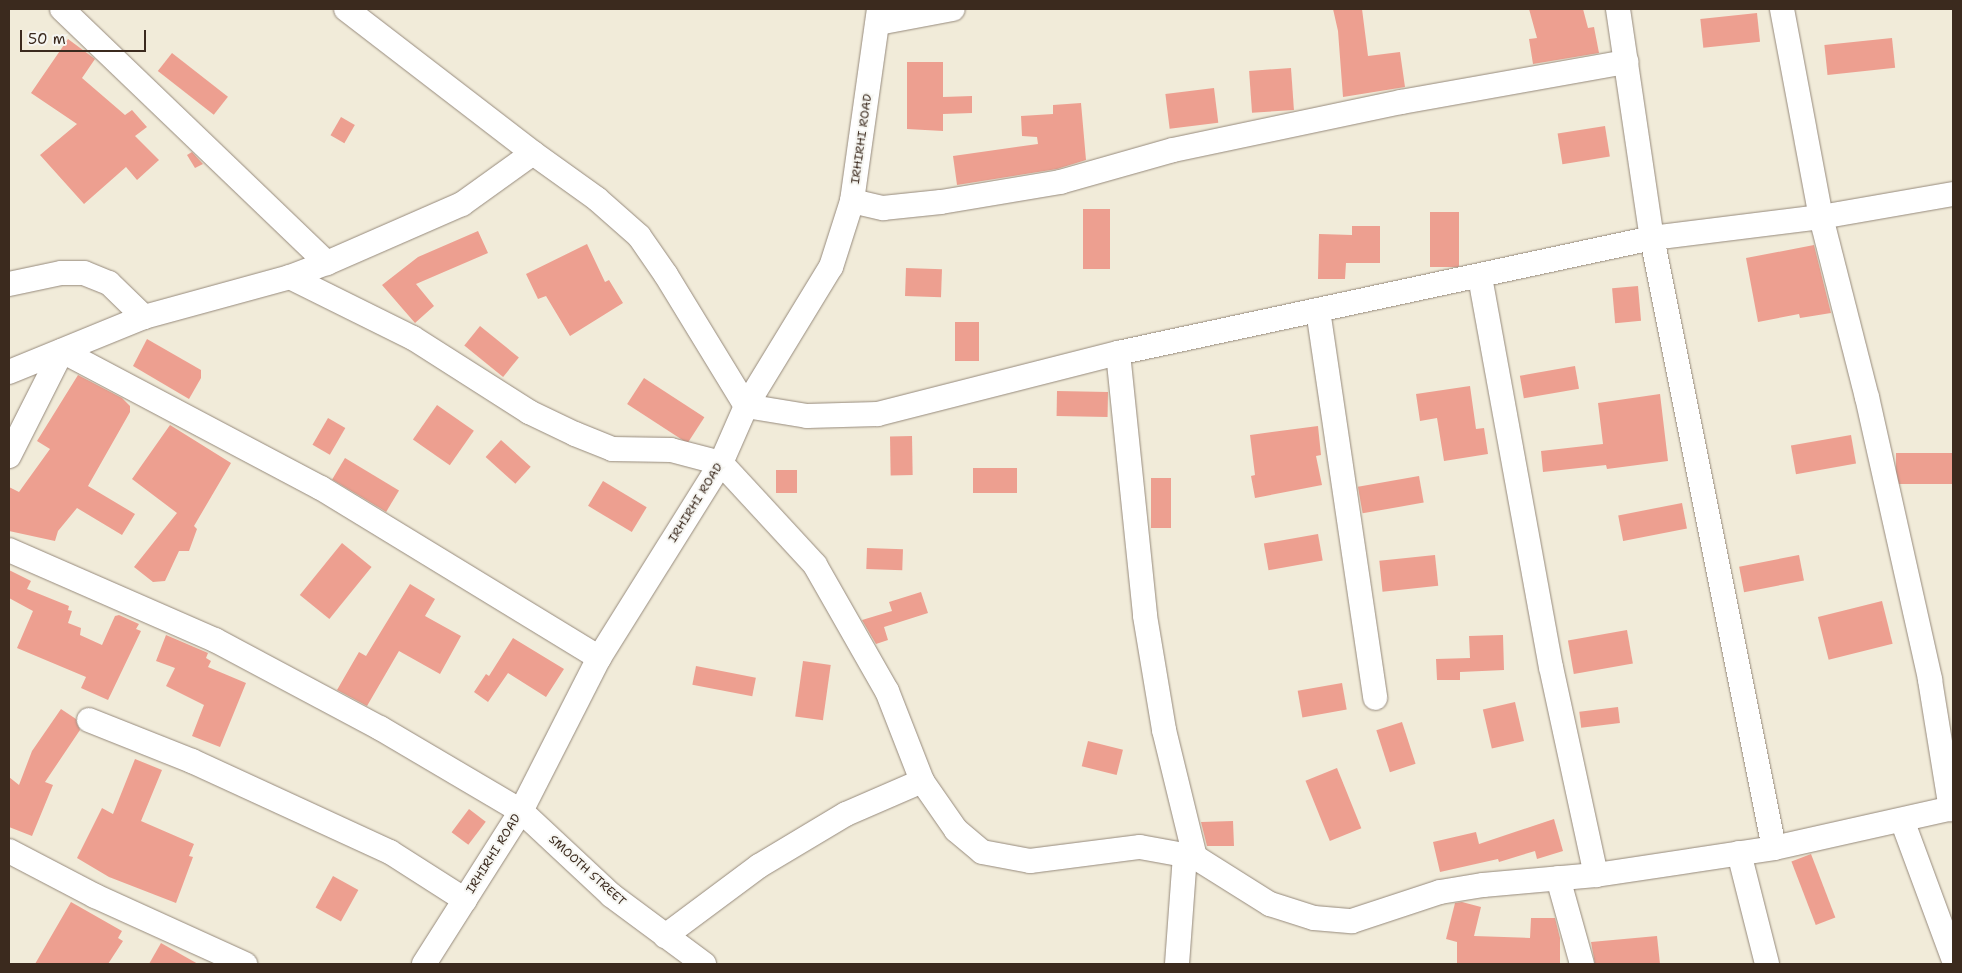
<!DOCTYPE html>
<html>
<head>
<meta charset="utf-8">
<style>
  body { margin:0 }
  #map { position:relative; width:1962px; height:973px; overflow:hidden; background:#f1ebd9; font-family:"Shantell Sans",sans-serif }
  div>[style] { position:absolute }
  .building>* { inset:0; background:#ed9f90; transform-origin:0 0 }
  .roads { filter:drop-shadow(0 0 1px #968a7c) drop-shadow(0 0 1px #968a7c) }
  .minor>* { height:24px; margin:-12px; padding:0 12px; transform-origin:12px; border-radius:12px; background:#fff }
  span { translate:-50% -50%; white-space:nowrap; text-align:center; line-height:1.15; -webkit-text-stroke:4px #f6f6f2; paint-order:stroke }
  .street-label { font-size:12px; color:#3b2a1e }
  .frame { position:absolute; inset:0; border:10px solid #3b2a1e; pointer-events:none }
  .scale { position:absolute; left:20px; top:30px; width:126px; height:22px; box-sizing:border-box; border:2px solid #3b2a1e; border-top:0; padding-left:6px; font-size:15px; line-height:18px; white-space:nowrap; color:#3b2a1e; -webkit-text-stroke:4px #f6f6f2; paint-order:stroke }
</style>
</head>
<body>
<div id="map">
  <div class="building">
    <div style="clip-path:polygon(1333px 9px,1362px 9px,1368px 56px,1400px 52px,1405px 87px,1343px 97px,1338px 31px)"></div>
    <div style="clip-path:polygon(1529px 9px,1583px 9px,1588px 28px,1594px 27px,1599px 53px,1533px 64px,1529px 39px,1537px 38px)"></div>
    <div style="left:1757px;top:13px;width:29px;height:57px;rotate:84deg"></div>
    <div style="left:1892px;top:38px;width:30px;height:68px;rotate:84deg"></div>
    <div style="clip-path:polygon(68px 39px,95px 59px,82px 78px,125px 115px,132px 110px,147px 127px,135px 136px,159px 160px,137px 180px,126px 167px,84px 204px,40px 155px,77px 124px,31px 93px)"></div>
    <div style="left:172px;top:53px;width:71px;height:23px;rotate:38deg"></div>
    <div style="clip-path:polygon(907px 62px,943px 62px,943px 97px,972px 96px,972px 113px,943px 114px,943px 131px,907px 129px)"></div>
    <div style="left:1291px;top:68px;width:42px;height:42px;rotate:86deg"></div>
    <div style="left:1214px;top:88px;width:35px;height:49px;rotate:83deg"></div>
    <div style="clip-path:polygon(1081px 103px,1086px 160px,1057px 169px,957px 185px,953px 156px,1038px 144px,1037px 137px,1022px 136px,1021px 116px,1053px 114px,1053px 105px)"></div>
    <div style="left:341px;top:117px;width:16px;height:21px;rotate:30deg"></div>
    <div style="left:1605px;top:126px;width:31px;height:48px;rotate:81deg"></div>
    <div style="clip-path:polygon(192px 152px,203px 164px,195px 168px,187px 155px)"></div>
    <div style="left:1083px;top:209px;width:27px;height:60px"></div>
    <div style="left:1430px;top:212px;width:29px;height:55px"></div>
    <div style="clip-path:polygon(1352px 226px,1380px 226px,1380px 263px,1346px 263px,1345px 279px,1318px 279px,1319px 234px,1352px 235px)"></div>
    <div style="clip-path:polygon(478px 231px,488px 253px,416px 284px,434px 306px,415px 323px,382px 285px,418px 257px)"></div>
    <div style="clip-path:polygon(587px 244px,605px 282px,609px 280px,623px 303px,570px 336px,546px 296px,538px 299px,526px 274px)"></div>
    <div style="clip-path:polygon(1814px 245px,1831px 313px,1800px 318px,1799px 314px,1758px 322px,1746px 258px)"></div>
    <div style="left:906px;top:268px;width:36px;height:28px;rotate:2deg"></div>
    <div style="left:1638px;top:286px;width:35px;height:26px;rotate:85deg"></div>
    <div style="left:955px;top:322px;width:24px;height:39px"></div>
    <div style="left:480px;top:326px;width:50px;height:25px;rotate:39deg"></div>
    <div style="clip-path:polygon(147px 339px,201px 370px,201px 378px,189px 399px,133px 366px)"></div>
    <div style="left:1575px;top:366px;width:23px;height:56px;rotate:80deg"></div>
    <div style="clip-path:polygon(78px 375px,122px 398px,130px 406px,130px 412px,88px 486px,135px 514px,122px 535px,77px 508px,58px 531px,55px 541px,9px 531px,9px 487px,19px 492px,50px 449px,37px 441px)"></div>
    <div style="left:644px;top:378px;width:72px;height:31px;rotate:33deg"></div>
    <div style="clip-path:polygon(1470px 386px,1476px 429px,1484px 428px,1488px 454px,1444px 461px,1437px 418px,1420px 421px,1416px 394px)"></div>
    <div style="left:1057px;top:391px;width:51px;height:25px;rotate:1deg"></div>
    <div style="clip-path:polygon(1660px 394px,1668px 461px,1607px 469px,1606px 465px,1543px 472px,1541px 451px,1603px 444px,1598px 403px)"></div>
    <div style="left:437px;top:405px;width:45px;height:42px;rotate:35deg"></div>
    <div style="left:328px;top:418px;width:20px;height:31px;rotate:30deg"></div>
    <div style="clip-path:polygon(170px 425px,231px 463px,194px 526px,197px 529px,189px 551px,179px 551px,165px 581px,153px 582px,134px 567px,177px 513px,132px 479px)"></div>
    <div style="clip-path:polygon(1318px 426px,1321px 455px,1316px 456px,1322px 485px,1255px 498px,1251px 476px,1255px 475px,1250px 435px)"></div>
    <div style="left:1851px;top:435px;width:29px;height:61px;rotate:80deg"></div>
    <div style="left:912px;top:436px;width:39px;height:22px;rotate:89deg"></div>
    <div style="left:501px;top:440px;width:40px;height:23px;rotate:42deg"></div>
    <div style="left:1896px;top:453px;width:57px;height:31px"></div>
    <div style="left:345px;top:458px;width:63px;height:25px;rotate:31deg"></div>
    <div style="left:973px;top:468px;width:44px;height:25px"></div>
    <div style="left:776px;top:470px;width:21px;height:23px"></div>
    <div style="left:1419px;top:476px;width:27px;height:62px;rotate:80deg"></div>
    <div style="left:1151px;top:478px;width:20px;height:50px"></div>
    <div style="left:603px;top:481px;width:51px;height:29px;rotate:31deg"></div>
    <div style="left:1682px;top:503px;width:26px;height:65px;rotate:79deg"></div>
    <div style="left:1318px;top:534px;width:27px;height:55px;rotate:80deg"></div>
    <div style="left:342px;top:543px;width:38px;height:67px;rotate:39deg"></div>
    <div style="left:867px;top:548px;width:36px;height:21px;rotate:2deg"></div>
    <div style="left:1435px;top:555px;width:31px;height:56px;rotate:84deg"></div>
    <div style="left:1799px;top:555px;width:26px;height:61px;rotate:79deg"></div>
    <div style="clip-path:polygon(9px 570px,31px 581px,27px 589px,69px 606px,68px 610px,72px 611px,68px 623px,81px 628px,80px 635px,102px 645px,115px 616px,119px 615px,139px 624px,136px 629px,141px 631px,108px 700px,81px 688px,86px 677px,17px 648px,33px 611px,9px 598px)"></div>
    <div style="clip-path:polygon(410px 584px,435px 599px,425px 616px,461px 636px,440px 674px,399px 651px,367px 706px,337px 690px,359px 652px,366px 656px)"></div>
    <div style="clip-path:polygon(921px 592px,928px 613px,884px 627px,888px 640px,876px 644px,862px 620px,892px 611px,889px 602px)"></div>
    <div style="left:1882px;top:601px;width:44px;height:66px;rotate:76deg"></div>
    <div style="left:1627px;top:630px;width:34px;height:60px;rotate:80deg"></div>
    <div style="clip-path:polygon(166px 635px,208px 653px,206px 658px,211px 661px,208px 667px,246px 683px,220px 747px,192px 736px,204px 705px,166px 686px,175px 668px,156px 661px)"></div>
    <div style="clip-path:polygon(1503px 635px,1504px 670px,1460px 672px,1460px 680px,1437px 680px,1436px 659px,1470px 658px,1469px 636px)"></div>
    <div style="clip-path:polygon(513px 638px,564px 669px,546px 697px,508px 673px,488px 702px,474px 692px,486px 674px,489px 676px)"></div>
    <div style="left:803px;top:661px;width:28px;height:56px;rotate:8deg"></div>
    <div style="left:696px;top:666px;width:61px;height:19px;rotate:11deg"></div>
    <div style="left:1342px;top:683px;width:27px;height:45px;rotate:80deg"></div>
    <div style="left:1515px;top:702px;width:40px;height:33px;rotate:77deg"></div>
    <div style="left:1618px;top:707px;width:16px;height:39px;rotate:83deg"></div>
    <div style="clip-path:polygon(61px 709px,76px 719px,80px 730px,45px 782px,53px 785px,32px 836px,9px 827px,9px 777px,19px 785px,32px 751px)"></div>
    <div style="left:1402px;top:722px;width:44px;height:27px;rotate:72deg"></div>
    <div style="left:1088px;top:741px;width:36px;height:26px;rotate:14deg"></div>
    <div style="clip-path:polygon(135px 759px,162px 770px,141px 821px,194px 844px,189px 856px,193px 857px,176px 903px,109px 877px,77px 858px,102px 808px,113px 814px)"></div>
    <div style="left:1337px;top:768px;width:65px;height:34px;rotate:68deg"></div>
    <div style="left:469px;top:809px;width:21px;height:29px;rotate:37deg"></div>
    <div style="clip-path:polygon(1554px 819px,1563px 851px,1537px 859px,1535px 851px,1499px 862px,1498px 859px,1440px 872px,1433px 842px,1476px 832px,1479px 844px)"></div>
    <div style="clip-path:polygon(1233px 821px,1234px 846px,1207px 846px,1201px 822px)"></div>
    <div style="left:1811px;top:854px;width:68px;height:21px;rotate:69deg"></div>
    <div style="left:333px;top:876px;width:29px;height:36px;rotate:29deg"></div>
    <div style="clip-path:polygon(71px 902px,122px 931px,118px 938px,123px 941px,108px 964px,35px 964px)"></div>
    <div style="clip-path:polygon(1462px 902px,1481px 907px,1474px 936px,1530px 938px,1531px 918px,1555px 918px,1560px 938px,1560px 964px,1457px 964px,1457px 942px,1446px 939px,1455px 903px)"></div>
    <div style="clip-path:polygon(1657px 936px,1660px 964px,1595px 964px,1591px 942px)"></div>
    <div style="clip-path:polygon(161px 943px,198px 964px,149px 964px)"></div>
  </div>
  <div class="roads">
    <div class="minor">
      <div style="left:62px;top:9px;width:367px;rotate:43.8deg"></div>
      <div style="left:346px;top:9px;width:236px;rotate:37.6deg"></div>
      <div style="left:533px;top:153px;width:79px;rotate:35.7deg"></div>
      <div style="left:597px;top:199px;width:56px;rotate:41.4deg"></div>
      <div style="left:639px;top:236px;width:47px;rotate:55.3deg"></div>
      <div style="left:666px;top:275px;width:153px;rotate:58.6deg"></div>
      <div style="left:746px;top:406px;width:62px;rotate:9.3deg"></div>
      <div style="left:807px;top:416px;width:71px;rotate:-1.6deg"></div>
      <div style="left:878px;top:414px;width:248px;rotate:-14.3deg"></div>
      <div style="left:1118px;top:353px;width:546px;rotate:-12.15deg"></div>
      <div style="left:1652px;top:238px;width:170px;rotate:-7.1deg"></div>
      <div style="left:1821px;top:217px;width:134px;rotate:-9.9deg"></div>
      <div style="left:1618px;top:9px;width:232px;rotate:81.6deg"></div>
      <div style="left:1652px;top:238px;width:622px;rotate:78.69deg"></div>
      <div style="left:1782px;top:9px;width:212px;rotate:79.4deg"></div>
      <div style="left:1821px;top:217px;width:186px;rotate:75.7deg"></div>
      <div style="left:1867px;top:397px;width:290px;rotate:77.4deg"></div>
      <div style="left:1930px;top:680px;width:131px;rotate:80.8deg"></div>
      <div style="left:878px;top:23px;width:76px;rotate:-10.6deg"></div>
      <div style="left:852px;top:201px;width:32px;rotate:13deg"></div>
      <div style="left:883px;top:208px;width:58px;rotate:-5.9deg"></div>
      <div style="left:941px;top:202px;width:121px;rotate:-9.5deg"></div>
      <div style="left:1060px;top:182px;width:117px;rotate:-15.8deg"></div>
      <div style="left:1173px;top:150px;width:233px;rotate:-11.9deg"></div>
      <div style="left:1401px;top:102px;width:229px;rotate:-10.1deg"></div>
      <div style="left:290px;top:277px;width:137px;rotate:26.4deg"></div>
      <div style="left:413px;top:338px;width:138px;rotate:32.5deg"></div>
      <div style="left:529px;top:412px;width:51px;rotate:25.6deg"></div>
      <div style="left:575px;top:434px;width:40px;rotate:22deg"></div>
      <div style="left:612px;top:449px;width:59px;rotate:1deg"></div>
      <div style="left:671px;top:450px;width:52px;rotate:14.6deg"></div>
      <div style="left:721px;top:463px;width:139px;rotate:47.3deg"></div>
      <div style="left:815px;top:565px;width:145px;rotate:60.3deg"></div>
      <div style="left:887px;top:691px;width:97px;rotate:68.7deg"></div>
      <div style="left:922px;top:781px;width:60px;rotate:55.2deg"></div>
      <div style="left:956px;top:830px;width:34px;rotate:40deg"></div>
      <div style="left:982px;top:852px;width:49px;rotate:10.6deg"></div>
      <div style="left:1030px;top:861px;width:111px;rotate:-7.3deg"></div>
      <div style="left:1140px;top:847px;width:56px;rotate:10.3deg"></div>
      <div style="left:1195px;top:857px;width:89px;rotate:32.1deg"></div>
      <div style="left:1270px;top:904px;width:46px;rotate:17.7deg"></div>
      <div style="left:1314px;top:918px;width:38px;rotate:5deg"></div>
      <div style="left:1352px;top:921px;width:93px;rotate:-18.2deg"></div>
      <div style="left:1440px;top:892px;width:44px;rotate:-9.2deg"></div>
      <div style="left:1483px;top:885px;width:113px;rotate:-5.1deg"></div>
      <div style="left:1596px;top:875px;width:180px;rotate:-8.6deg"></div>
      <div style="left:1774px;top:848px;width:183px;rotate:-12.6deg"></div>
      <div style="left:1480px;top:277px;width:396px;rotate:79.7deg"></div>
      <div style="left:1551px;top:667px;width:213px;rotate:77.8deg"></div>
      <div style="left:9px;top:284px;width:53px;rotate:-11.9deg"></div>
      <div style="left:61px;top:273px;width:23px"></div>
      <div style="left:84px;top:273px;width:27px;rotate:22deg"></div>
      <div style="left:109px;top:283px;width:49px;rotate:44.2deg"></div>
      <div style="left:1318px;top:310px;width:392px;rotate:81.6deg"></div>
      <div style="left:1118px;top:353px;width:264px;rotate:84.1deg"></div>
      <div style="left:1145px;top:616px;width:116px;rotate:80.5deg"></div>
      <div style="left:1164px;top:730px;width:131px;rotate:76.3deg"></div>
      <div style="left:9px;top:372px;width:146px;rotate:-22.2deg"></div>
      <div style="left:144px;top:317px;width:151px;rotate:-15.3deg"></div>
      <div style="left:290px;top:277px;width:40px;rotate:-21deg"></div>
      <div style="left:327px;top:263px;width:147px;rotate:-23.6deg"></div>
      <div style="left:462px;top:204px;width:87px;rotate:-35.7deg"></div>
      <div style="left:9px;top:456px;width:118px;rotate:-63.2deg"></div>
      <div style="left:62px;top:351px;width:293px;rotate:27.9deg"></div>
      <div style="left:321px;top:488px;width:326px;rotate:31.4deg"></div>
      <div style="left:9px;top:550px;width:225px;rotate:23.6deg"></div>
      <div style="left:215px;top:640px;width:187px;rotate:28.1deg"></div>
      <div style="left:380px;top:728px;width:164px;rotate:30.5deg"></div>
      <div style="left:521px;top:811px;width:123px;rotate:43deg"></div>
      <div style="left:611px;top:895px;width:116px;rotate:36.6deg"></div>
      <div style="left:89px;top:720px;width:111px;rotate:21.7deg"></div>
      <div style="left:192px;top:761px;width:218px;rotate:24.7deg"></div>
      <div style="left:390px;top:852px;width:89px;rotate:32.6deg"></div>
      <div style="left:1902px;top:820px;width:147px;rotate:69.7deg"></div>
      <div style="left:9px;top:851px;width:97px;rotate:27.6deg"></div>
      <div style="left:95px;top:896px;width:165px;rotate:24.4deg"></div>
      <div style="left:1739px;top:853px;width:114px;rotate:75.8deg"></div>
      <div style="left:1558px;top:878px;width:89px;rotate:74.4deg"></div>
      <div style="left:665px;top:936px;width:117px;rotate:-36.7deg"></div>
      <div style="left:759px;top:866px;width:101px;rotate:-30.9deg"></div>
      <div style="left:846px;top:814px;width:83px;rotate:-23.5deg"></div>
      <div style="left:424px;top:964px;width:181px;rotate:-57.6deg"></div>
      <div style="left:521px;top:811px;width:172px;rotate:-63deg"></div>
      <div style="left:599px;top:658px;width:230px;rotate:-58deg"></div>
      <div style="left:721px;top:463px;width:62px;rotate:-66.3deg"></div>
      <div style="left:746px;top:406px;width:163px;rotate:-58.6deg"></div>
      <div style="left:831px;top:267px;width:69px;rotate:-72.3deg"></div>
      <div style="left:852px;top:201px;width:194px;rotate:-82deg"></div>
      <div style="left:1177px;top:964px;width:109px;rotate:-85.8deg"></div>
    </div>
  </div>
  <div class="street-label">
    <span style="left:862px;top:139px;rotate:-82deg">IRHIRHI ROAD</span>
    <span style="left:696px;top:503px;rotate:-58deg">IRHIRHI ROAD</span>
    <span style="left:494px;top:854px;rotate:-58deg">IRHIRHI ROAD</span>
    <span style="left:587px;top:871px;rotate:42deg">SMOOTH STREET</span>
  </div>
  <div class="frame"></div>
  <div class="scale">50 m</div>
</div>
</body>
</html>
